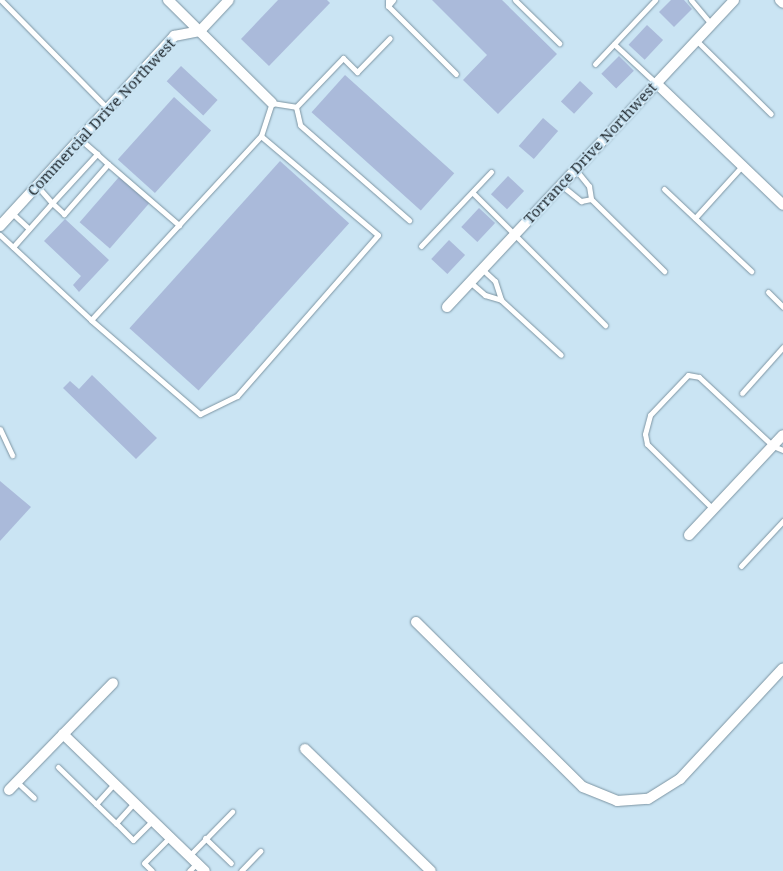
<!DOCTYPE html>
<html>
<head>
<meta charset="utf-8">
<style>
  body { margin:0 }
  #map { position:relative; width:783px; height:871px; overflow:hidden; background:#cae4f3; font-family:"Noto Serif",serif }
  div>[style] { position:absolute }
  .building>* { inset:0; background:#aabada; transform-origin:0 0 }
  .roads { filter:drop-shadow(0 0 1px #7c94a2) drop-shadow(0 0 1px #7c94a2) }
  .lane>* { height:5px; margin:-2.5px; padding:0 2.5px; transform-origin:2.5px; border-radius:2.5px; background:#fff }
  .street>* { height:10px; margin:-5px; padding:0 5px; transform-origin:5px; border-radius:5px; background:#fff }
  span { translate:-50% -50%; white-space:nowrap; text-align:center; line-height:1.15; -webkit-text-stroke:4px #cae4f3; paint-order:stroke }
  .street-label { font-size:15px; color:#232c32 }
</style>
</head>
<body>
<div id="map">
  <div class="building">
    <div style="clip-path:polygon(278px 0,327px 0,330px 3px,269px 66px,241px 39px)"></div>
    <div style="clip-path:polygon(432px 0,502px 0,557px 54px,498px 114px,463px 80px,487px 55px)"></div>
    <div style="clip-path:polygon(671px 0,684px 0,692px 9px,674px 27px,659px 12px)"></div>
    <div style="left:647px;top:25px;width:22px;height:27px;rotate:43deg"></div>
    <div style="left:619px;top:56px;width:21px;height:25px;rotate:45deg"></div>
    <div style="left:181px;top:66px;width:50px;height:21px;rotate:43deg"></div>
    <div style="left:345px;top:75px;width:147px;height:50px;rotate:42deg"></div>
    <div style="left:580px;top:81px;width:18px;height:28px;rotate:43deg"></div>
    <div style="left:174px;top:97px;width:50px;height:84px;rotate:42deg"></div>
    <div style="left:543px;top:118px;width:20px;height:37px;rotate:41deg"></div>
    <div style="left:280px;top:161px;width:93px;height:225px;rotate:42deg"></div>
    <div style="left:508px;top:176px;width:22px;height:25px;rotate:43deg"></div>
    <div style="left:119px;top:177px;width:40px;height:60px;rotate:41deg"></div>
    <div style="left:479px;top:208px;width:22px;height:26px;rotate:43deg"></div>
    <div style="clip-path:polygon(65px 219px,109px 260px,79px 292px,73px 285px,81px 276px,44px 241px)"></div>
    <div style="left:449px;top:240px;width:22px;height:26px;rotate:43deg"></div>
    <div style="clip-path:polygon(92px 375px,157px 438px,136px 459px,63px 388px,70px 381px,79px 389px)"></div>
    <div style="clip-path:polygon(0 481px,31px 507px,0 541px)"></div>
  </div>
  <div class="roads">
    <div class="lane">
      <div style="left:1px;top:0;width:151px;rotate:45.5deg"></div>
      <div style="left:388px;top:0;width:6px;rotate:90deg"></div>
      <div style="left:388px;top:6px;width:96px;rotate:45deg"></div>
      <div style="left:515px;top:0;width:62px;rotate:44.3deg"></div>
      <div style="left:691px;top:0;width:31px;rotate:50deg"></div>
      <div style="left:388px;top:6px;width:8px;rotate:-50deg"></div>
      <div style="left:696px;top:40px;width:105px;rotate:44.6deg"></div>
      <div style="left:614px;top:44px;width:57px;rotate:42.9deg"></div>
      <div style="left:595px;top:64px;width:88px;rotate:-46.8deg"></div>
      <div style="left:296px;top:107px;width:18px;rotate:77deg"></div>
      <div style="left:300px;top:125px;width:145px;rotate:41.1deg"></div>
      <div style="left:80px;top:139px;width:23px;rotate:41deg"></div>
      <div style="left:108px;top:164px;width:94px;rotate:40.7deg"></div>
      <div style="left:576px;top:170px;width:21px;rotate:51deg"></div>
      <div style="left:589px;top:186px;width:13px;rotate:81deg"></div>
      <div style="left:591px;top:199px;width:103px;rotate:44.6deg"></div>
      <div style="left:561px;top:185px;width:26px;rotate:39deg"></div>
      <div style="left:581px;top:201px;width:10px;rotate:-11deg"></div>
      <div style="left:664px;top:189px;width:120px;rotate:43.3deg"></div>
      <div style="left:473px;top:193px;width:187px;rotate:45deg"></div>
      <div style="left:12px;top:213px;width:23px;rotate:43deg"></div>
      <div style="left:695px;top:218px;width:70px;rotate:-47.9deg"></div>
      <div style="left:0;top:235px;width:125px;rotate:43deg"></div>
      <div style="left:91px;top:320px;width:144px;rotate:40.8deg"></div>
      <div style="left:200px;top:414px;width:41px;rotate:-25.9deg"></div>
      <div style="left:237px;top:396px;width:214px;rotate:-48.8deg"></div>
      <div style="left:378px;top:235px;width:153px;rotate:-139.8deg"></div>
      <div style="left:421px;top:246px;width:102px;rotate:-46.6deg"></div>
      <div style="left:13px;top:247px;width:59px;rotate:-48.4deg"></div>
      <div style="left:52px;top:203px;width:67px;rotate:-47.4deg"></div>
      <div style="left:97px;top:154px;width:15px;rotate:42deg"></div>
      <div style="left:108px;top:164px;width:67px;rotate:131.3deg"></div>
      <div style="left:64px;top:214px;width:16px;rotate:-137deg"></div>
      <div style="left:52px;top:203px;width:23px;rotate:-131deg"></div>
      <div style="left:482px;top:269px;width:18px;rotate:43deg"></div>
      <div style="left:495px;top:281px;width:20px;rotate:72deg"></div>
      <div style="left:501px;top:300px;width:81px;rotate:42.5deg"></div>
      <div style="left:470px;top:282px;width:20px;rotate:41deg"></div>
      <div style="left:485px;top:295px;width:17px;rotate:17deg"></div>
      <div style="left:768px;top:292px;width:21px;rotate:45deg"></div>
      <div style="left:91px;top:320px;width:251px;rotate:-47.3deg"></div>
      <div style="left:261px;top:136px;width:35px;rotate:-72deg"></div>
      <div style="left:272px;top:103px;width:24px;rotate:9deg"></div>
      <div style="left:296px;top:107px;width:68px;rotate:-46.2deg"></div>
      <div style="left:343px;top:58px;width:20px;rotate:45deg"></div>
      <div style="left:357px;top:72px;width:47px;rotate:-45.9deg"></div>
      <div style="left:742px;top:393px;width:62px;rotate:-48.3deg"></div>
      <div style="left:0;top:429px;width:29px;rotate:65deg"></div>
      <div style="left:713px;top:509px;width:93px;rotate:-135.4deg"></div>
      <div style="left:647px;top:444px;width:10px;rotate:-101deg"></div>
      <div style="left:645px;top:434px;width:20px;rotate:-75deg"></div>
      <div style="left:650px;top:415px;width:55px;rotate:-46.5deg"></div>
      <div style="left:688px;top:375px;width:11px;rotate:10deg"></div>
      <div style="left:699px;top:377px;width:101px;rotate:43deg"></div>
      <div style="left:773px;top:446px;width:11px;rotate:22deg"></div>
      <div style="left:741px;top:566px;width:62px;rotate:-47deg"></div>
      <div style="left:58px;top:767px;width:53px;rotate:44.2deg"></div>
      <div style="left:96px;top:804px;width:27px;rotate:-48deg"></div>
      <div style="left:17px;top:782px;width:23px;rotate:43deg"></div>
      <div style="left:96px;top:804px;width:28px;rotate:44deg"></div>
      <div style="left:116px;top:823px;width:27px;rotate:-48deg"></div>
      <div style="left:116px;top:823px;width:24px;rotate:45deg"></div>
      <div style="left:133px;top:840px;width:28px;rotate:-45deg"></div>
      <div style="left:205px;top:838px;width:36px;rotate:44deg"></div>
      <div style="left:189px;top:856px;width:62px;rotate:-45.7deg"></div>
      <div style="left:152px;top:871px;width:11px;rotate:-135deg"></div>
      <div style="left:144px;top:863px;width:37px;rotate:-45deg"></div>
      <div style="left:189px;top:871px;width:11px;rotate:-45deg"></div>
      <div style="left:241px;top:871px;width:28px;rotate:-46deg"></div>
    </div>
    <div class="street">
      <div style="left:168px;top:0;width:146px;rotate:44.7deg"></div>
      <div style="left:780px;top:0;width:4px;rotate:45deg"></div>
      <div style="left:656px;top:83px;width:176px;rotate:43.8deg"></div>
      <div style="left:0;top:226px;width:258px;rotate:-47.5deg"></div>
      <div style="left:174px;top:36px;width:26px;rotate:-11deg"></div>
      <div style="left:200px;top:31px;width:42px;rotate:-46.9deg"></div>
      <div style="left:447px;top:307px;width:420px;rotate:-46.9deg"></div>
      <div style="left:689px;top:535px;width:137px;rotate:-46.8deg"></div>
      <div style="left:416px;top:622px;width:235px;rotate:44.7deg"></div>
      <div style="left:583px;top:787px;width:37px;rotate:22deg"></div>
      <div style="left:617px;top:801px;width:31px;rotate:-4deg"></div>
      <div style="left:648px;top:799px;width:38px;rotate:-32deg"></div>
      <div style="left:680px;top:779px;width:151px;rotate:-47.1deg"></div>
      <div style="left:63px;top:734px;width:197px;rotate:44deg"></div>
      <div style="left:305px;top:749px;width:175px;rotate:44.1deg"></div>
      <div style="left:9px;top:790px;width:149px;rotate:-45.8deg"></div>
    </div>
  </div>
  <div class="street-label">
    <span style="left:101px;top:117px;rotate:-47deg">Commercial Drive Northwest</span>
    <span style="left:590px;top:153px;rotate:-47deg">Torrance Drive Northwest</span>
  </div>
</div>
</body>
</html>
